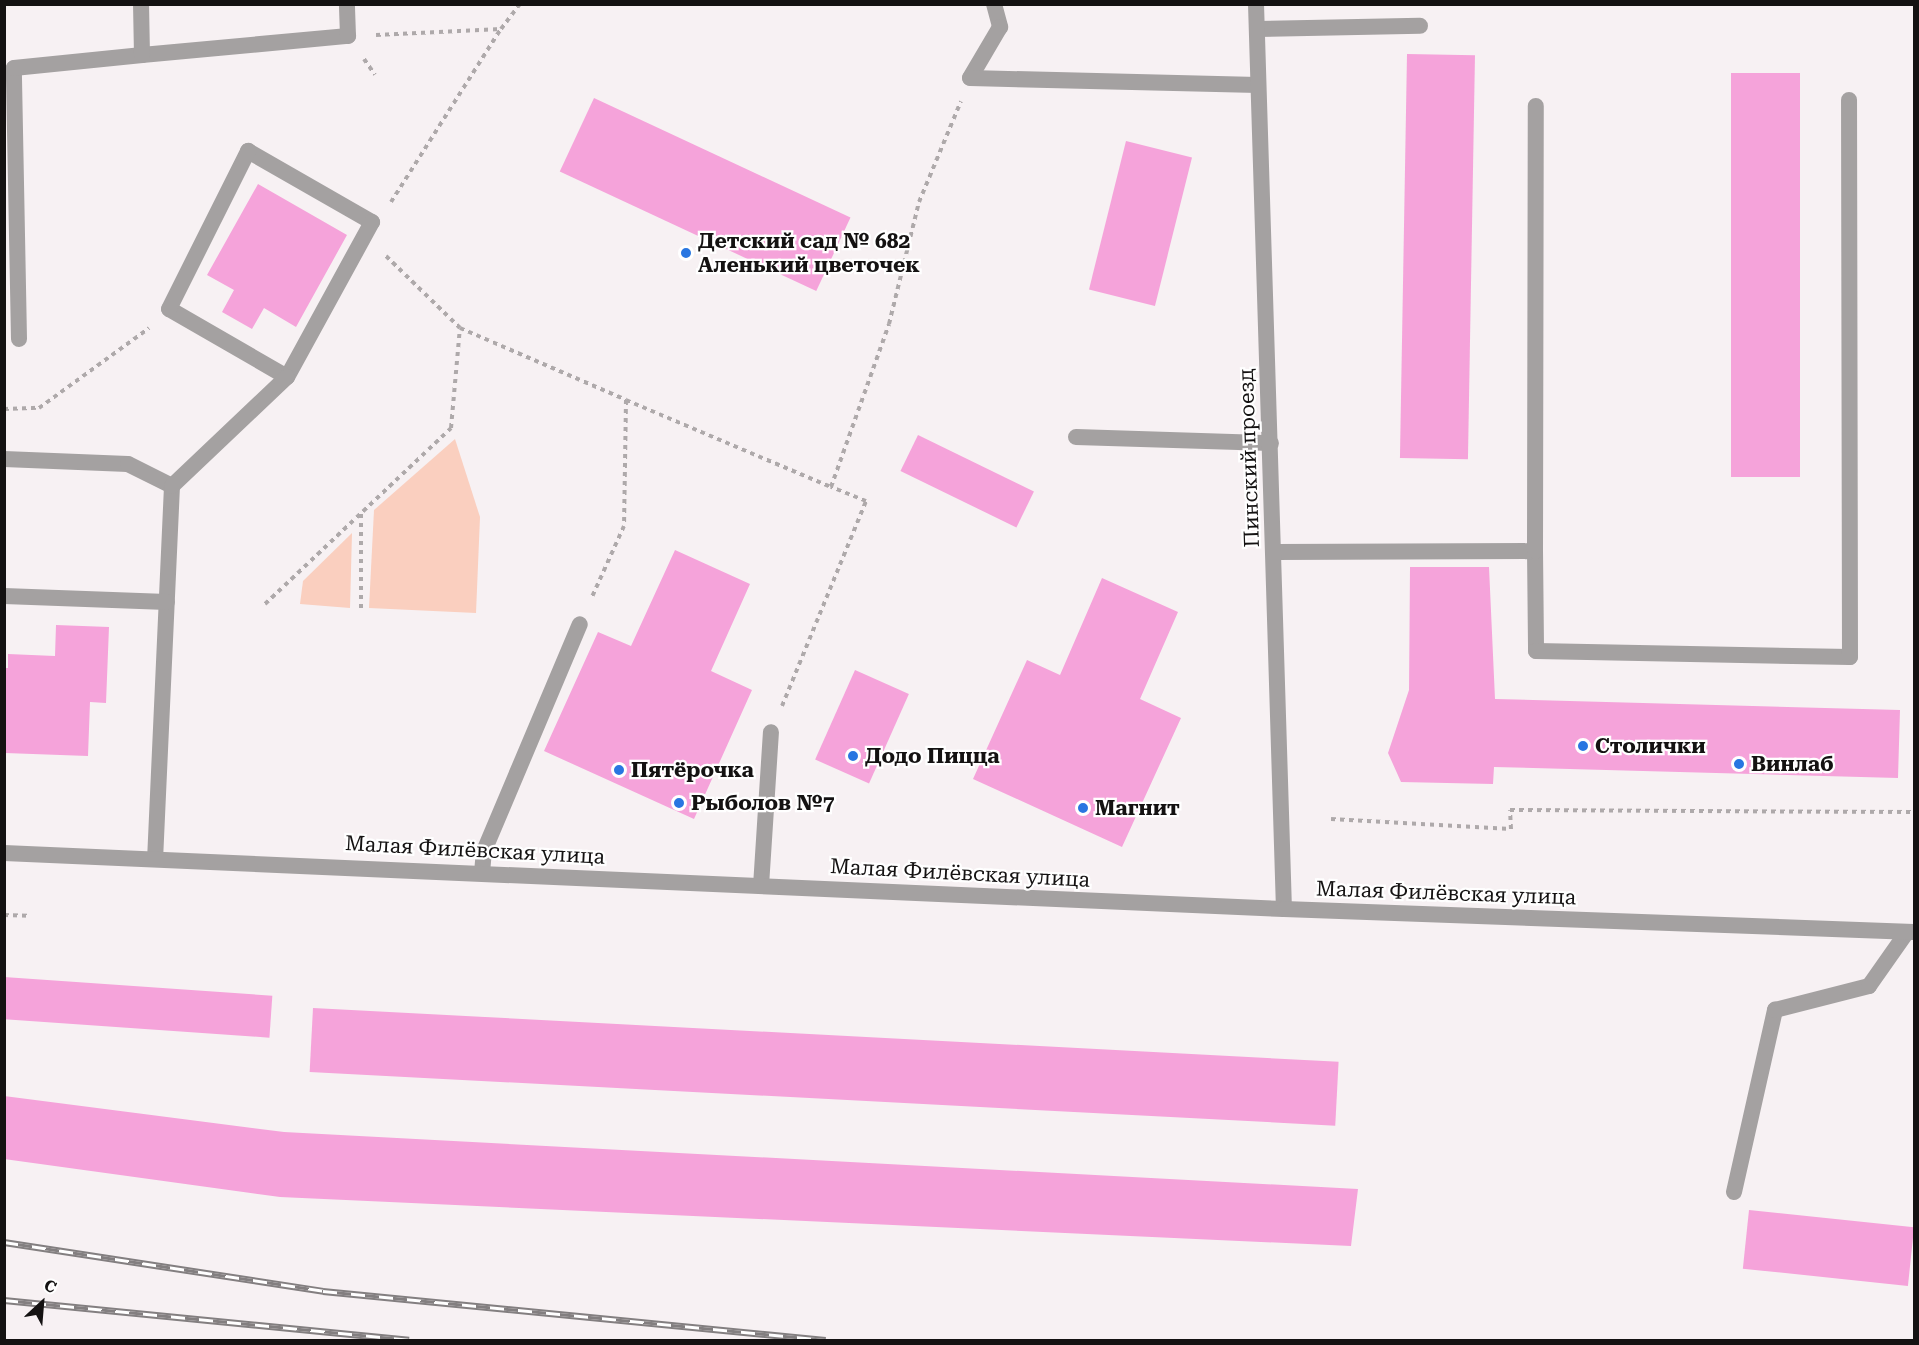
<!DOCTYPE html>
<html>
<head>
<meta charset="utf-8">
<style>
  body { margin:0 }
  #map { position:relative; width:1919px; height:1345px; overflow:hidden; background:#f7f1f3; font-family:"Roboto Serif",serif }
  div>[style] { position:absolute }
  .green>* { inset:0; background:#facfbf }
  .building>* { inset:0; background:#f5a3da; transform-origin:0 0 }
  .path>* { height:4px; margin-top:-2px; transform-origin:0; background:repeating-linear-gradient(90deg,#aea9aa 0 4.5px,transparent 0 9px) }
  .service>* { height:16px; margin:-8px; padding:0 8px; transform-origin:8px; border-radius:8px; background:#a4a1a1 }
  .minor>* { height:16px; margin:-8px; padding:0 8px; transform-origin:8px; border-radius:8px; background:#a4a1a1 }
  .tertiary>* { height:16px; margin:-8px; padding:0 8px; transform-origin:8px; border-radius:8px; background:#a4a1a1 }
  .rail>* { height:7px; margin-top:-3.5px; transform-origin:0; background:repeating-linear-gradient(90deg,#fff 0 14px,#837f80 0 28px); box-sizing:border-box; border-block:2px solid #837f80 }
  .dots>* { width:16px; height:16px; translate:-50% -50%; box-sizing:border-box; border:3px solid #fff; border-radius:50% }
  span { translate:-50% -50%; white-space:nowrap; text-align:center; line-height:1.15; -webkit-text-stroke:4.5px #fff; paint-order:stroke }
  .poi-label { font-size:21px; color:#141212; font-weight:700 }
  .left { translate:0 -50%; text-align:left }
  .street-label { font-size:21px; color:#141212 }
  .frame { position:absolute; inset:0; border:6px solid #141212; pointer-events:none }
  .north { position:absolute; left:12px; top:1273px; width:60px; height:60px; -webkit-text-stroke:4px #fff; paint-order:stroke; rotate:26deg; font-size:16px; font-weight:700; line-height:24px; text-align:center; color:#141212 }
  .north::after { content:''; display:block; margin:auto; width:21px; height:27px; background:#141212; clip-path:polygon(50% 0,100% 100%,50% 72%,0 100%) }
</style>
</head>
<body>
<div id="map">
  <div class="green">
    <div style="clip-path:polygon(455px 439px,480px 517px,476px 613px,369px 608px,374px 510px)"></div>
    <div style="clip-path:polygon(352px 533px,350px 608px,300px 604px,303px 581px)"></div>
  </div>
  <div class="building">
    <div style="left:1407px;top:54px;width:68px;height:404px;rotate:1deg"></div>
    <div style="left:1800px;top:73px;width:404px;height:69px;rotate:90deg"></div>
    <div style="left:594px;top:98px;width:283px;height:81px;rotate:25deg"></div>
    <div style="left:1126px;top:141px;width:68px;height:153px;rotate:14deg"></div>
    <div style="clip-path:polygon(258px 184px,347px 235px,296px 327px,264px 308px,252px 329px,222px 312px,234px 290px,207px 275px)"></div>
    <div style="left:918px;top:435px;width:129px;height:40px;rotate:26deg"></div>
    <div style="clip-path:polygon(675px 550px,750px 584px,711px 671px,752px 690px,694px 819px,544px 751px,598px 632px,631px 646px)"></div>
    <div style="clip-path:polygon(1410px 567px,1489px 567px,1495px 699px,1900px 710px,1898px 778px,1494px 767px,1493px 784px,1401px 782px,1388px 753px,1409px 690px)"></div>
    <div style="clip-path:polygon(1102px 578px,1178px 612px,1140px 699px,1181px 718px,1122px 847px,973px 779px,1027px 660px,1060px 675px)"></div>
    <div style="clip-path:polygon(56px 625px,109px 627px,106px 703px,90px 702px,88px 756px,5px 753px,5px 668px,8px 668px,8px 654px,55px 656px)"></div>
    <div style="left:855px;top:670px;width:59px;height:98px;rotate:24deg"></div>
    <div style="left:4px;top:977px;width:269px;height:42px;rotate:4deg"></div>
    <div style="left:313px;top:1008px;width:1027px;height:64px;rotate:3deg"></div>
    <div style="clip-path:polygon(4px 1096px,284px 1132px,1358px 1189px,1351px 1246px,280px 1197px,4px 1159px)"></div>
    <div style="left:1749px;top:1210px;width:166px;height:59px;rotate:6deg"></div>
  </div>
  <div class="path">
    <div style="left:376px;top:35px;width:125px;rotate:-2.7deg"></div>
    <div style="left:364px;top:59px;width:19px;rotate:55deg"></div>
    <div style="left:391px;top:202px;width:205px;rotate:-57.6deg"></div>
    <div style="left:501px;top:29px;width:31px;rotate:-53deg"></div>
    <div style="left:386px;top:256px;width:103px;rotate:44.2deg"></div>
    <div style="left:460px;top:328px;width:181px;rotate:23.4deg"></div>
    <div style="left:626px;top:400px;width:126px;rotate:90.9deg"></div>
    <div style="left:624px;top:526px;width:80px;rotate:114.3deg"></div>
    <div style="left:626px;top:400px;width:223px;rotate:23deg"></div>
    <div style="left:4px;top:409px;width:35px;rotate:-2deg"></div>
    <div style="left:39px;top:408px;width:136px;rotate:-36deg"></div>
    <div style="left:361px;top:514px;width:99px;rotate:90deg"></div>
    <div style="left:265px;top:604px;width:256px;rotate:-43.4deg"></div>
    <div style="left:451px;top:428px;width:100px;rotate:-84.9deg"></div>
    <div style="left:782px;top:706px;width:222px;rotate:-67.7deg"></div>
    <div style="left:866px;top:501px;width:38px;rotate:-158deg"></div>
    <div style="left:831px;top:487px;width:173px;rotate:-70.4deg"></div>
    <div style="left:889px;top:324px;width:126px;rotate:-76.2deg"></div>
    <div style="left:919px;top:202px;width:109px;rotate:-67.4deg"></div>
    <div style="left:1331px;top:819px;width:180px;rotate:3.2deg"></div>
    <div style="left:1511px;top:829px;width:19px;rotate:-93deg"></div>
    <div style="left:1510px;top:810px;width:404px;rotate:0.3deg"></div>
    <div style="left:4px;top:915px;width:25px;rotate:2deg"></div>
  </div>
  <div class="service">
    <div style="left:994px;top:4px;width:24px;rotate:75deg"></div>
    <div style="left:1000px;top:27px;width:59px;rotate:120.5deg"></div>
    <div style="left:970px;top:78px;width:288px;rotate:1.4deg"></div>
    <div style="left:1257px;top:29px;width:163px;rotate:-1.1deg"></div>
    <div style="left:142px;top:55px;width:207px;rotate:-5.3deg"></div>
    <div style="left:348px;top:36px;width:32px;rotate:-92deg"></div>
    <div style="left:248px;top:151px;width:143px;rotate:29.8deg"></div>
    <div style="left:372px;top:222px;width:177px;rotate:118.7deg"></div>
    <div style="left:287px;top:377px;width:136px;rotate:-150deg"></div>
    <div style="left:169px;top:309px;width:177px;rotate:-63.4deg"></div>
    <div style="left:19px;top:339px;width:271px;rotate:-91.1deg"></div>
    <div style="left:14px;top:68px;width:129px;rotate:-5.8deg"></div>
    <div style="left:142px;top:55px;width:51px;rotate:-91.1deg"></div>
    <div style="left:1076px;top:437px;width:195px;rotate:1.8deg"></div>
    <div style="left:4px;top:459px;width:124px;rotate:2.3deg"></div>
    <div style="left:128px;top:464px;width:49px;rotate:26.6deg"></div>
    <div style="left:172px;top:486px;width:372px;rotate:92.6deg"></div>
    <div style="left:172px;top:486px;width:158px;rotate:-43.5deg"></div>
    <div style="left:1535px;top:551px;width:100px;rotate:89.4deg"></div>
    <div style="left:1536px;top:651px;width:314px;rotate:1.1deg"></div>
    <div style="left:1850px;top:657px;width:557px;rotate:-90.1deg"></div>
    <div style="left:1275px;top:552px;width:260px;rotate:-0.2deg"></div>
    <div style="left:1535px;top:551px;width:445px;rotate:-89.9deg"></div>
    <div style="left:4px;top:596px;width:163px;rotate:2.1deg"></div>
    <div style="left:482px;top:873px;width:22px;rotate:-85deg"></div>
    <div style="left:484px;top:851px;width:246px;rotate:-67.1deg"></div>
    <div style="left:761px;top:886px;width:154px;rotate:-86.3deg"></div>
    <div style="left:1734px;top:1192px;width:187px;rotate:-77.3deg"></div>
    <div style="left:1775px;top:1010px;width:97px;rotate:-14.3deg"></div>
    <div style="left:1869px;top:986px;width:66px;rotate:-54.9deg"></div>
  </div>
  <div class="minor">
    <div style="left:1256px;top:4px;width:905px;rotate:88.23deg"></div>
  </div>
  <div class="tertiary">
    <div style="left:4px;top:853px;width:1281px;rotate:2.51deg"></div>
    <div style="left:1284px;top:909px;width:630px;rotate:2.09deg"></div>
  </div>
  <div class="rail">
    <div style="left:4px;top:1242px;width:323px;rotate:8.7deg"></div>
    <div style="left:323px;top:1291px;width:505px;rotate:5.56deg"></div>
    <div style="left:4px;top:1300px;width:407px;rotate:5.6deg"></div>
  </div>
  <div class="dots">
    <div style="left:686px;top:253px;background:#2976e1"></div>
    <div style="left:1583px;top:746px;background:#2976e1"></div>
    <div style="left:853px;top:756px;background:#2976e1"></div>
    <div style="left:1739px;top:764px;background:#2976e1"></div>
    <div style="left:619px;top:770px;background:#2976e1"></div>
    <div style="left:679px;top:803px;background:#2976e1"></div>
    <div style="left:1083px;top:808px;background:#2976e1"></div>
  </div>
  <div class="poi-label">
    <span class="left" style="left:698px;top:253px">Детский сад № 682<br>Аленький цветочек</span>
    <span class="left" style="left:1595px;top:746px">Столички</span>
    <span class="left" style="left:865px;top:756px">Додо Пицца</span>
    <span class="left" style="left:1751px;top:764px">Винлаб</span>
    <span class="left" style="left:631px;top:770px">Пятёрочка</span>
    <span class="left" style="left:691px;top:803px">Рыболов №7</span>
    <span class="left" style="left:1095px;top:808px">Магнит</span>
  </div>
  <div class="street-label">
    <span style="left:1249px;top:458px;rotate:-92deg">Пинский проезд</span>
    <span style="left:475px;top:850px;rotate:3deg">Малая Филёвская улица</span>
    <span style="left:960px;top:873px;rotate:3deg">Малая Филёвская улица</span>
    <span style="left:1446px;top:893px;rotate:2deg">Малая Филёвская улица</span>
  </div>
  <div class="frame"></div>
  <div class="north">С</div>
</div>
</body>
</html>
